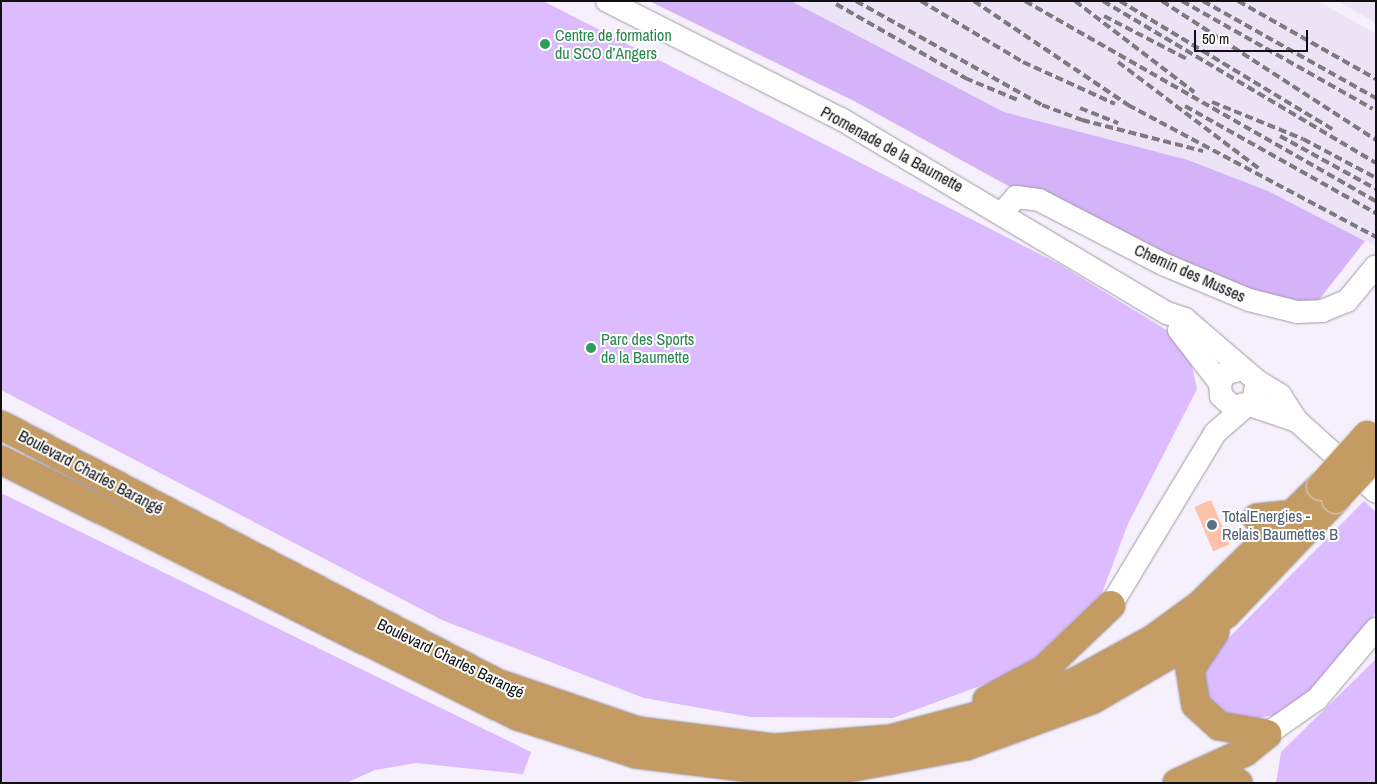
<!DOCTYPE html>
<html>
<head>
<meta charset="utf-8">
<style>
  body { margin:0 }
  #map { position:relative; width:1377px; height:784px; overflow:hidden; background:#f5f0fb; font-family:"Archivo Narrow",sans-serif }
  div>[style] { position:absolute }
  .built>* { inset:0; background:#ece4f6 }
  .green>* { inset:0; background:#dcbbff }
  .forest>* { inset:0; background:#d5b3f9 }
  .building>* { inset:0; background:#fdc0a9; transform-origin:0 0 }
  .roads { filter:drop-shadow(0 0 1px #9e99a3) drop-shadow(0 0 1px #9e99a3) }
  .tertiary>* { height:22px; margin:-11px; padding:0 11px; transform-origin:11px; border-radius:11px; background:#fff }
  .trunk>* { height:28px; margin:-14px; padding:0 14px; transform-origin:14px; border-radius:14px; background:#c49c63 }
  .rail>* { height:4px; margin-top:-2px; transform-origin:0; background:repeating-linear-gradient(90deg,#7c797f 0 8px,transparent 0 12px) }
  .bridges { filter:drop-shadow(0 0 1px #d4d4d4) drop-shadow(0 0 1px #d4d4d4) }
  .trunk-bridge>* { height:28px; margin:-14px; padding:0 14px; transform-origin:14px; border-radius:14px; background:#c49c63 }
  .dots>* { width:14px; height:14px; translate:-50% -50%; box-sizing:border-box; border:2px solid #fff; border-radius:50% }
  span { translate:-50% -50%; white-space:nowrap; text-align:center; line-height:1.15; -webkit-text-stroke:4px #fff; paint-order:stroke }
  .leisure-label { font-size:16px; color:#27864d }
  .left { translate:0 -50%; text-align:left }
  .street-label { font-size:16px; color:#100f12 }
  .service-label { font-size:16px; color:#4e5e75 }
  .frame { position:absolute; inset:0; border:2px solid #100f12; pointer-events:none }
  .scale { position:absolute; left:1194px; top:30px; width:114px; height:22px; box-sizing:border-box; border:2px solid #100f12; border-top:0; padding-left:6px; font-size:15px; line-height:18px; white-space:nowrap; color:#100f12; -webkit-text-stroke:4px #fff; paint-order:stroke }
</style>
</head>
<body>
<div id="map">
  <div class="built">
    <div style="clip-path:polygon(791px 1px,1318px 1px,1376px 34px,1376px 246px,1268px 191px,1188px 160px,1004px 112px)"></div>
    <div style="clip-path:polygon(1338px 1px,1376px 1px,1376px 23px)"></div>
  </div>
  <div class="green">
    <div style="clip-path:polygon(1px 1px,543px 1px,1059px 264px,1168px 331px,1192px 366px,1197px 389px,1128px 524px,1102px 593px,1021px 671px,893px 718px,751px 717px,644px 698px,442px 620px,1px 390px)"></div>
    <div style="clip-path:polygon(1px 493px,531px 752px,523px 774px,416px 763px,375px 770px,346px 783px,1px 783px)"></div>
    <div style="clip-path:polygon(1364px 501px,1376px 512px,1376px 611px,1357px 647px,1328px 680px,1283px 714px,1244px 720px,1213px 711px,1200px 687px,1209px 658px)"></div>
    <div style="clip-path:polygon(1376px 659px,1376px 783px,1276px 783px,1281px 752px)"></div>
  </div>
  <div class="forest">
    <div style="clip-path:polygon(649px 1px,791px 1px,1004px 112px,1188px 160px,1268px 191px,1365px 241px,1315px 305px,1236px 286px,1029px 187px,1012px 188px,854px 101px)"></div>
  </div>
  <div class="building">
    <div style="left:1211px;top:500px;width:48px;height:18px;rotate:67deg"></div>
  </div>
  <div class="roads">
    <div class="tertiary">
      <div style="left:607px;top:1px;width:262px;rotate:26.8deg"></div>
      <div style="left:841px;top:119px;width:379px;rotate:30.8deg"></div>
      <div style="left:1167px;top:313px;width:19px;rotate:18deg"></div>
      <div style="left:1185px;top:319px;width:95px;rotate:40.7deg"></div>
      <div style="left:1257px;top:381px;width:21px;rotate:101deg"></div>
      <div style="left:1253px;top:402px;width:21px;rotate:166deg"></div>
      <div style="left:1233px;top:407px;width:16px;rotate:-137deg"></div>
      <div style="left:1221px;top:396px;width:13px;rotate:-94deg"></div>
      <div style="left:1220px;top:383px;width:12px;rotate:-59deg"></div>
      <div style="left:1226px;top:373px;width:17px;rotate:-13deg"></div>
      <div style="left:1003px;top:212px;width:20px;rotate:-49deg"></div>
      <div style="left:1016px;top:197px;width:23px;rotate:7deg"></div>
      <div style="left:1039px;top:200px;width:140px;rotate:27.3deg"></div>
      <div style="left:1163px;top:264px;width:93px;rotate:22.7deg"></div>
      <div style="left:1249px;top:300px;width:49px;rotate:14deg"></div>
      <div style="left:1297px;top:312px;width:25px;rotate:-2deg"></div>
      <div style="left:1322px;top:311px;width:27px;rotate:-22deg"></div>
      <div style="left:1347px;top:301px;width:45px;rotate:-50.4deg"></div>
      <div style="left:1179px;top:330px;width:67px;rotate:52.3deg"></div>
      <div style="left:1257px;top:381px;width:27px;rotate:31deg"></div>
      <div style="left:1280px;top:395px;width:31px;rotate:57deg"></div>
      <div style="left:1297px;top:421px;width:106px;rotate:41.9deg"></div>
      <div style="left:1250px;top:405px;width:50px;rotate:18.8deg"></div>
      <div style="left:1111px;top:605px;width:201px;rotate:-58.8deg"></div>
      <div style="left:1215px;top:433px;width:38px;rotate:-41deg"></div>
      <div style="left:1267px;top:734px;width:61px;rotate:-35deg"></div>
      <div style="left:1317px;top:699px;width:92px;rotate:-49.9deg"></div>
    </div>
    <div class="trunk">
      <div style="left:1px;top:425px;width:559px;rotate:27.48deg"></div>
      <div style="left:497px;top:683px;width:149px;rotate:18.8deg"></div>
      <div style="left:638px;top:731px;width:138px;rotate:7.1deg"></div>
      <div style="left:775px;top:748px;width:115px;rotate:-4.5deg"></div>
      <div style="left:890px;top:739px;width:129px;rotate:-14.8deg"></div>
      <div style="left:1015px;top:706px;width:67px;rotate:-22deg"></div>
      <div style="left:1077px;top:681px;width:87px;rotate:-28.9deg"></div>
      <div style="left:1153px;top:639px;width:59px;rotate:-36.1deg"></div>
      <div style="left:1201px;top:604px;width:168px;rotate:-44.5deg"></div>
      <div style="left:1px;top:460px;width:576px;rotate:26.39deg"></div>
      <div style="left:517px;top:716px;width:125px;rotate:17.7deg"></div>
      <div style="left:636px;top:754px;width:147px;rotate:7deg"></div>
      <div style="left:782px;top:772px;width:61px;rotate:-2.8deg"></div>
      <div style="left:843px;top:769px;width:125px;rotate:-10.6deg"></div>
      <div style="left:966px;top:746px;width:134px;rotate:-20.1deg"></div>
      <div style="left:1092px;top:700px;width:95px;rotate:-30.3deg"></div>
      <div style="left:1174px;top:652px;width:64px;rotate:-36.2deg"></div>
      <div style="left:1226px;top:614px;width:159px;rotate:-46.3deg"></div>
      <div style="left:1257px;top:518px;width:37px;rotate:-6deg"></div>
      <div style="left:1215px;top:632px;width:45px;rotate:124deg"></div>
      <div style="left:1190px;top:669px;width:36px;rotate:81deg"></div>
      <div style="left:1196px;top:705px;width:31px;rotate:42deg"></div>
      <div style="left:1219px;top:726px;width:49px;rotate:9.5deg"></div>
      <div style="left:987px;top:700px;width:64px;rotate:-28.2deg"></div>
      <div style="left:1043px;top:670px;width:94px;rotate:-43.7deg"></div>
      <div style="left:1207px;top:770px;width:34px;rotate:23deg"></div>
      <div style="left:1177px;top:783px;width:75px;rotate:-24.5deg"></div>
      <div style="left:1245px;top:752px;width:28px;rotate:-39deg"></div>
    </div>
  </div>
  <div class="rail">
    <div style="left:856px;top:1px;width:213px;rotate:29.2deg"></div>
    <div style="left:1042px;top:105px;width:43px;rotate:20.6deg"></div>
    <div style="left:1082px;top:120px;width:125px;rotate:14.4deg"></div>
    <div style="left:921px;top:1px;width:119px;rotate:30.9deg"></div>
    <div style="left:1023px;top:62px;width:101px;rotate:24.5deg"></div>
    <div style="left:974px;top:1px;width:186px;rotate:34deg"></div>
    <div style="left:1128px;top:105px;width:281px;rotate:28deg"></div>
    <div style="left:1025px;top:1px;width:404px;rotate:29.7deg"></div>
    <div style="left:1075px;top:1px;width:150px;rotate:37.4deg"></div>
    <div style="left:1103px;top:1px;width:317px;rotate:30.7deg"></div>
    <div style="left:1120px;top:1px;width:248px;rotate:31.1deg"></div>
    <div style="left:1162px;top:1px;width:255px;rotate:33deg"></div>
    <div style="left:1182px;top:1px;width:219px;rotate:29.5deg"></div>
    <div style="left:1203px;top:1px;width:198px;rotate:29.3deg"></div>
    <div style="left:1238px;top:1px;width:159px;rotate:29.5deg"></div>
    <div style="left:836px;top:4px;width:149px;rotate:29.8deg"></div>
    <div style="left:965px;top:78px;width:57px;rotate:22.5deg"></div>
    <div style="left:1104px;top:16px;width:93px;rotate:27.4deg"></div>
    <div style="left:1118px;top:62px;width:176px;rotate:37.1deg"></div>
    <div style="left:1212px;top:102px;width:98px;rotate:22.1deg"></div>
    <div style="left:1303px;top:139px;width:83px;rotate:28.1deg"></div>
    <div style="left:1185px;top:106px;width:219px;rotate:29.3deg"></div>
    <div style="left:1080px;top:108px;width:41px;rotate:21.5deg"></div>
    <div style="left:1280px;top:136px;width:110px;rotate:28.9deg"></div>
  </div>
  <div class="bridges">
    <div class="trunk-bridge">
      <div style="left:1321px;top:486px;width:69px;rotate:-48deg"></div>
      <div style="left:1336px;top:499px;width:59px;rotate:-47.1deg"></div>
    </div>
  </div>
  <div class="dots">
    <div style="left:545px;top:44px;background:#2e9e5b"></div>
    <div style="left:591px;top:348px;background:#2e9e5b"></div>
    <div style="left:1212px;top:525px;background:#5c6f8a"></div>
  </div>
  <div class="leisure-label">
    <span class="left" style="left:555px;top:44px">Centre de formation<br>du SCO d’Angers</span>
    <span class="left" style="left:601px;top:348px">Parc des Sports<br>de la Baumette</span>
  </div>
  <div class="street-label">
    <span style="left:892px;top:149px;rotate:29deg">Promenade de la Baumette</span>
    <span style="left:1190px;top:273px;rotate:24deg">Chemin des Musses</span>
    <span style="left:91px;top:472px;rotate:28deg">Boulevard Charles Barangé</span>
    <span style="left:451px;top:658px;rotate:26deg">Boulevard Charles Barangé</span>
  </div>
  <div class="service-label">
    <span class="left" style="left:1222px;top:525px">TotalEnergies -<br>Relais Baumettes B</span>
  </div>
  <div class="frame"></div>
  <div class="scale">50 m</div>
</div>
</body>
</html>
